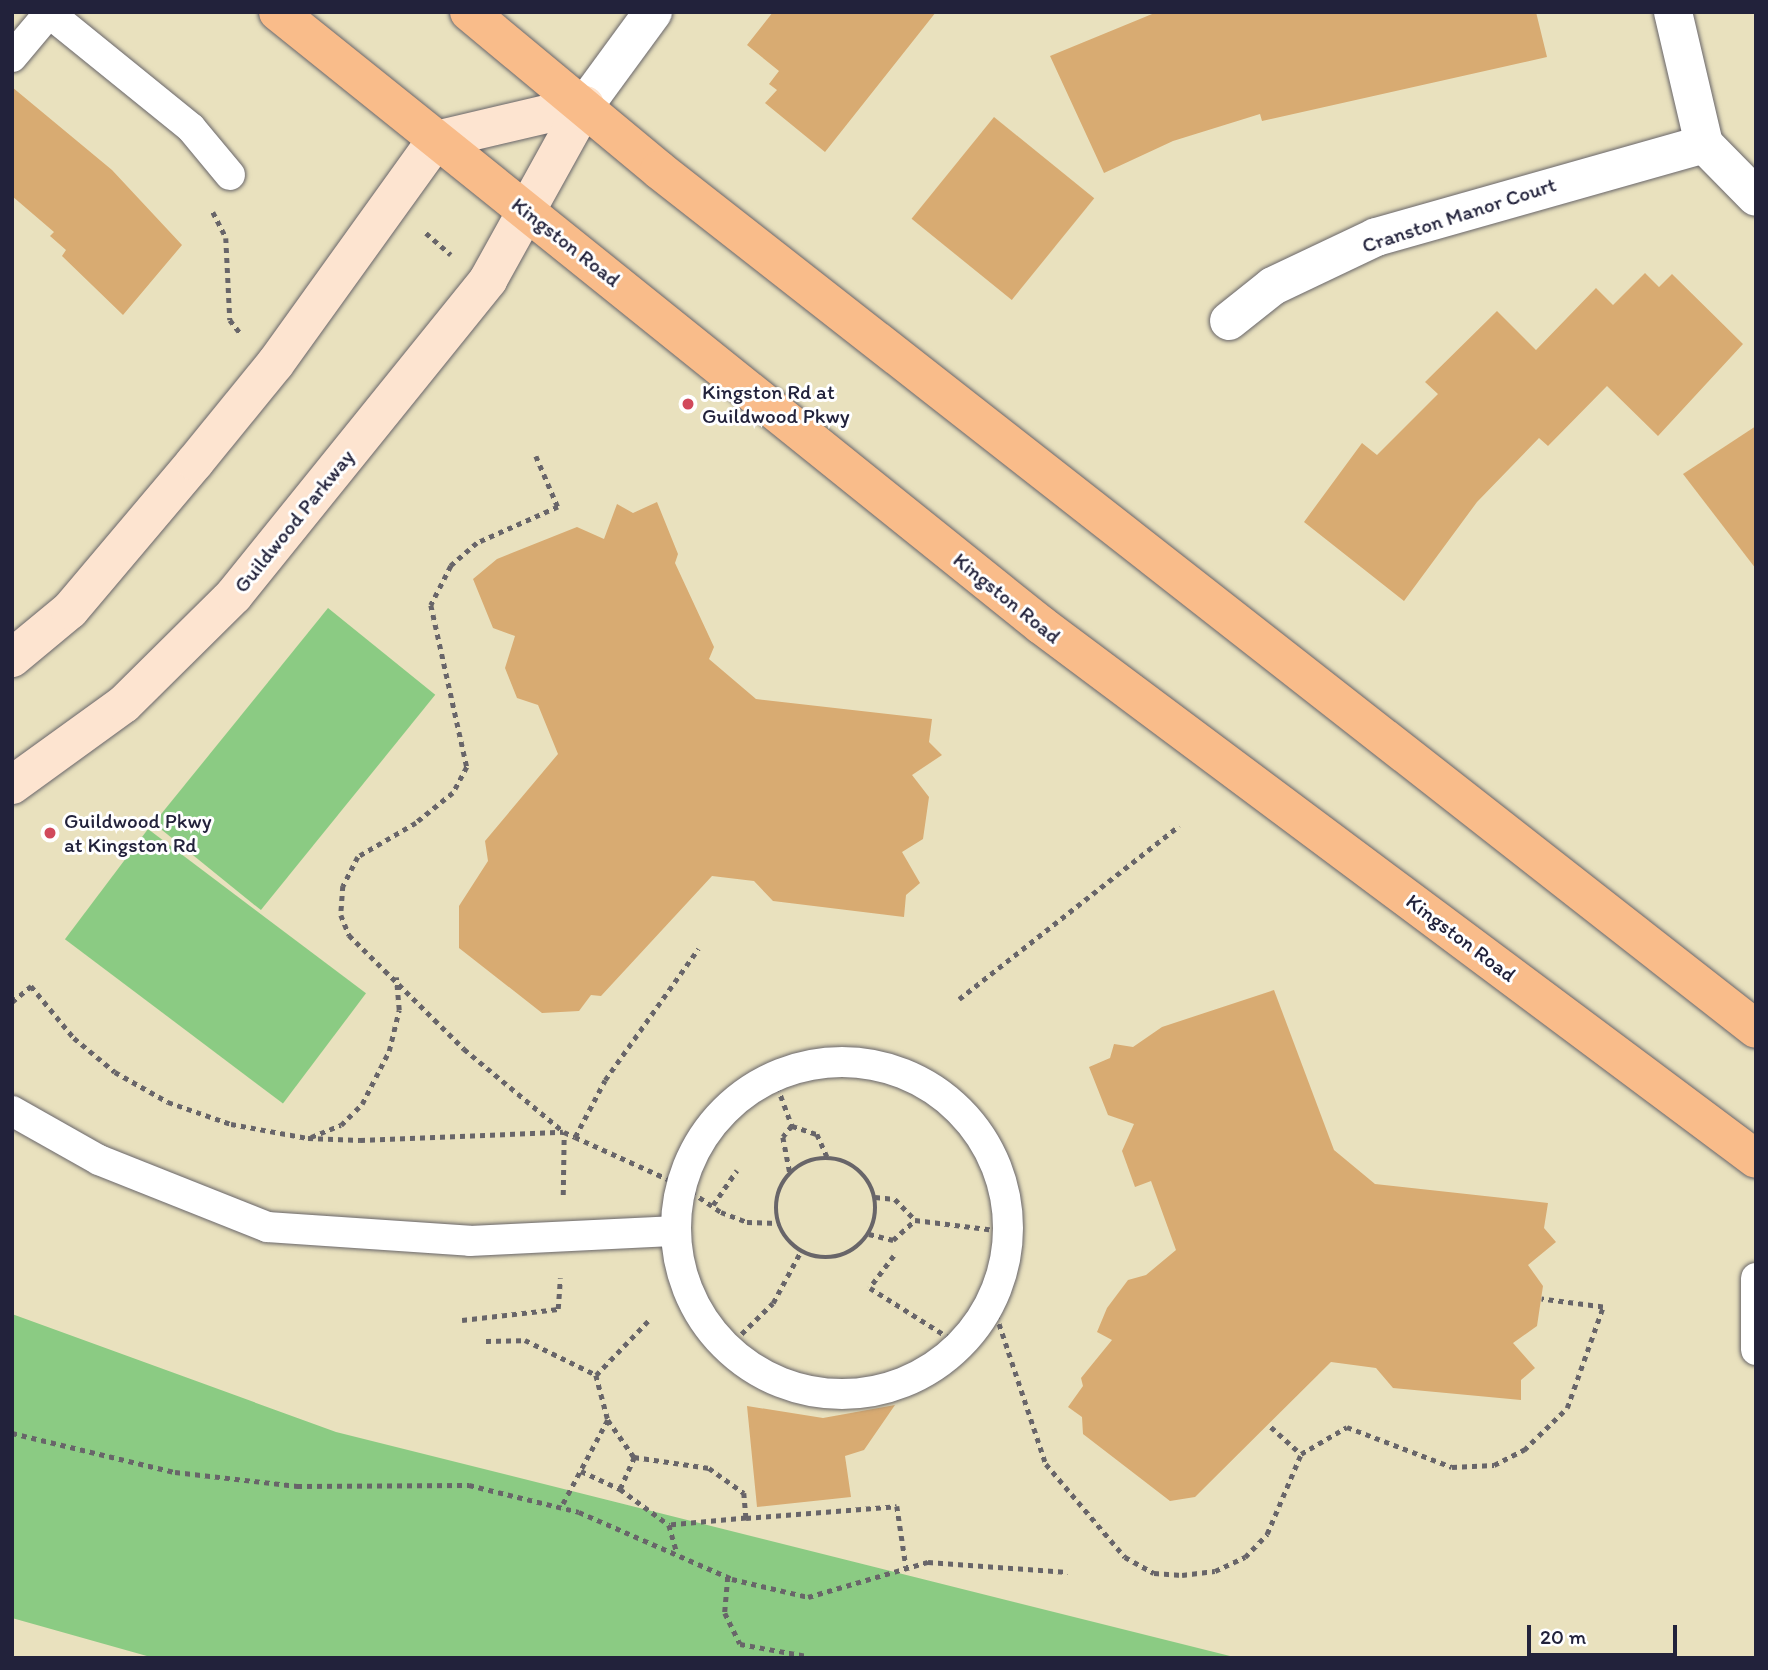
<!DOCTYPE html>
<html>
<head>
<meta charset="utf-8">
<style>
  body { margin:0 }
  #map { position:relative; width:1768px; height:1670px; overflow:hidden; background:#e9e1be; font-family:Itim,sans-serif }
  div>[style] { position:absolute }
  .green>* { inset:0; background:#8bcb83; transform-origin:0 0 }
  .building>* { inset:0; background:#d8ab72; transform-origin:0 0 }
  .path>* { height:4.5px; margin-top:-2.25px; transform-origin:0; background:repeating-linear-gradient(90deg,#686569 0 5px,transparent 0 10px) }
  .path>.ring { margin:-2.25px; padding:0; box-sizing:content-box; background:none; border:4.5px solid #686569; border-radius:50% }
  .roads { filter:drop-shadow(0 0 2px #686569) drop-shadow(0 0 2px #686569) }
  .lane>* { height:30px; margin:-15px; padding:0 15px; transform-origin:15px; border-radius:15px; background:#fff }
  .lane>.ring { margin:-15px; padding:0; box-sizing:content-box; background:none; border:30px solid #fff; border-radius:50% }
  .street>* { height:38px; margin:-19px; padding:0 19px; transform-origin:19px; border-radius:19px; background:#fff }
  .secondary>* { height:38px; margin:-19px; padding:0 19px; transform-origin:19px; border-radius:19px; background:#fde4d0 }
  .primary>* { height:38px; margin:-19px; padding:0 19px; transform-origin:19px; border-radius:19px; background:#f9bc8a }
  .dots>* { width:19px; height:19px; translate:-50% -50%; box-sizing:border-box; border:4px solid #fff; border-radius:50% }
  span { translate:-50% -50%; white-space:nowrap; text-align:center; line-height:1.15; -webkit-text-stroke:6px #fff; paint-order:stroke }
  .street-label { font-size:21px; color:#22223b }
  .poi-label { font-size:21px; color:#22223b }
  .left { translate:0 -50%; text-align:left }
  .frame { position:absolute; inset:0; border:14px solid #22223b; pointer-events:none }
  .scale { position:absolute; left:1527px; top:1625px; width:150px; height:32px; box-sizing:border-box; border:4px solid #22223b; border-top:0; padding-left:9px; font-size:21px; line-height:24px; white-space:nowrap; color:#22223b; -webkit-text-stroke:5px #fff; paint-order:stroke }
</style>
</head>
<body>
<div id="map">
  <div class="green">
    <div style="left:328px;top:608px;width:138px;height:277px;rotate:39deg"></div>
    <div style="left:148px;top:829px;width:273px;height:138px;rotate:37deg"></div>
    <div style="clip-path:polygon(12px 1314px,336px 1432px,1238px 1658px,154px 1658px,12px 1618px)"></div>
  </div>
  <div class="building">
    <div style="clip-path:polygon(773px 12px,936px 12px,825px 152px,765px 103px,777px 90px,769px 84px,779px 71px,747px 45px)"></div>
    <div style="clip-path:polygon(1157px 12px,1536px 12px,1547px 57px,1262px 121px,1260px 114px,1173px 141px,1104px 173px,1050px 56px)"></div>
    <div style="clip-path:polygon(12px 87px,112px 170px,182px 245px,123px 315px,62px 256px,66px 250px,50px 236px,54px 232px,12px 196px)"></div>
    <div style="left:994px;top:117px;width:129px;height:131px;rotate:39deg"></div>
    <div style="clip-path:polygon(1645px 273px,1659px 287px,1672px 274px,1743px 344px,1658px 436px,1607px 386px,1548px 446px,1539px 438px,1477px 502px,1404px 601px,1304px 522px,1362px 443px,1377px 455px,1438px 394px,1425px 382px,1497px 311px,1536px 350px,1596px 288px,1613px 305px)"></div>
    <div style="clip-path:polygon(1756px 426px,1756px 569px,1683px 474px)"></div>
    <div style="clip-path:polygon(657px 502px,678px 554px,675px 563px,714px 647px,709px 659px,756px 699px,932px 719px,929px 742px,942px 755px,912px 775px,929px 797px,923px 839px,902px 852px,920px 883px,906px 895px,904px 917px,773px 901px,754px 881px,712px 876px,601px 996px,591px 995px,579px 1011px,542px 1013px,459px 948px,459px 906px,488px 861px,485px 841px,558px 754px,538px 705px,517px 698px,505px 668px,515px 636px,493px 628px,473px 579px,497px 559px,577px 527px,604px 539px,617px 504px,633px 513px)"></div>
    <div style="clip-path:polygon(1274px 990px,1334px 1150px,1375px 1184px,1548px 1203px,1544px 1228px,1556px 1242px,1528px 1265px,1543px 1286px,1537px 1326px,1513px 1343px,1535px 1368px,1521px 1380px,1521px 1400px,1393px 1388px,1376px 1368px,1331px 1362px,1195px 1497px,1170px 1501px,1083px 1434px,1082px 1417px,1068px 1407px,1083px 1386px,1081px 1378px,1112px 1340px,1097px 1332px,1107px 1308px,1128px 1280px,1146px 1275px,1176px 1250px,1151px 1181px,1135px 1187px,1122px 1151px,1134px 1124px,1108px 1115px,1089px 1067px,1110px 1058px,1114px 1044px,1133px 1047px,1162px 1027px)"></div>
    <div style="clip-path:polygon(895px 1405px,864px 1450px,845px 1456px,851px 1497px,757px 1507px,747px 1406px,823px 1418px)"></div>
  </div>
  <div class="path">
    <div style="left:213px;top:212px;width:29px;rotate:63deg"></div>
    <div style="left:226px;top:238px;width:82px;rotate:87.2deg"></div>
    <div style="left:230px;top:320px;width:16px;rotate:52deg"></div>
    <div style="left:426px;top:233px;width:33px;rotate:41deg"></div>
    <div style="left:536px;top:456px;width:56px;rotate:66.7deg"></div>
    <div style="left:558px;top:507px;width:89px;rotate:156deg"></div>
    <div style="left:477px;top:543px;width:35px;rotate:139deg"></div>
    <div style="left:451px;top:566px;width:44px;rotate:117.1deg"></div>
    <div style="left:431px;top:605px;width:166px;rotate:77.5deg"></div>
    <div style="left:467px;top:767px;width:30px;rotate:118deg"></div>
    <div style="left:453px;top:793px;width:48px;rotate:141deg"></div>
    <div style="left:416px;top:823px;width:67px;rotate:149.6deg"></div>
    <div style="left:358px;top:857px;width:33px;rotate:117deg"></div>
    <div style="left:343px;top:886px;width:29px;rotate:94deg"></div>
    <div style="left:341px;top:915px;width:22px;rotate:68deg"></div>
    <div style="left:349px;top:935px;width:162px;rotate:44.7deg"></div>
    <div style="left:464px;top:1049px;width:130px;rotate:39.7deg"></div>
    <div style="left:959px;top:999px;width:280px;rotate:-38.2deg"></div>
    <div style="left:12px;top:1002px;width:25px;rotate:-40deg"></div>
    <div style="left:31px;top:986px;width:67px;rotate:50.4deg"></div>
    <div style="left:74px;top:1038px;width:53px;rotate:39.7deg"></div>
    <div style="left:115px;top:1072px;width:61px;rotate:29.5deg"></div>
    <div style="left:168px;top:1102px;width:67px;rotate:19.2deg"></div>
    <div style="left:231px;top:1124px;width:78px;rotate:10.3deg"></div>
    <div style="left:308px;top:1138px;width:52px;rotate:2.2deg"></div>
    <div style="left:360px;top:1140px;width:203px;rotate:-2.3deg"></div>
    <div style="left:774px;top:1077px;width:52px;rotate:69.8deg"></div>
    <div style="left:792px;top:1126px;width:14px;rotate:129deg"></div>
    <div style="left:783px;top:1137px;width:38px;rotate:79deg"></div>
    <div style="left:792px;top:1126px;width:26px;rotate:18deg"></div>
    <div style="left:817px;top:1134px;width:27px;rotate:66deg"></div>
    <div style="left:311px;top:1137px;width:32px;rotate:-22deg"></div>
    <div style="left:341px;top:1125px;width:30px;rotate:-45deg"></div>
    <div style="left:362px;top:1104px;width:59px;rotate:-63deg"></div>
    <div style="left:389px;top:1051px;width:42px;rotate:-76.3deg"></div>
    <div style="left:399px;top:1010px;width:33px;rotate:-95deg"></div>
    <div style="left:575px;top:1137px;width:119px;rotate:24.4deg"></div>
    <div style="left:683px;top:1186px;width:46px;rotate:34.4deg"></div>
    <div style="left:721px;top:1212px;width:28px;rotate:21deg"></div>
    <div style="left:747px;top:1222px;width:32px;rotate:2deg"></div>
    <div class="ring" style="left:776px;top:1158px;width:95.5px;height:95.5px"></div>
    <div style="left:563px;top:1195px;width:63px;rotate:-89.1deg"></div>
    <div style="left:564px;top:1132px;width:12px;rotate:24deg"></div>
    <div style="left:575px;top:1137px;width:64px;rotate:-62.2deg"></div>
    <div style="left:605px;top:1080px;width:161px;rotate:-54.6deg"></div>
    <div style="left:875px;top:1197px;width:20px;rotate:6deg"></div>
    <div style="left:895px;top:1199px;width:29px;rotate:46deg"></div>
    <div style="left:915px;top:1220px;width:97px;rotate:7.1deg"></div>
    <div style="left:713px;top:1205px;width:42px;rotate:-55.6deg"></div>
    <div style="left:869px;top:1234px;width:25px;rotate:14deg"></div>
    <div style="left:893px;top:1240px;width:30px;rotate:-42deg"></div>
    <div style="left:894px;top:1256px;width:40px;rotate:127deg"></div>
    <div style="left:870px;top:1288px;width:105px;rotate:32.2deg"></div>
    <div style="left:993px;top:1305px;width:168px;rotate:71.6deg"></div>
    <div style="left:1046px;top:1464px;width:122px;rotate:49.7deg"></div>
    <div style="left:1125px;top:1557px;width:33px;rotate:29deg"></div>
    <div style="left:1154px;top:1573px;width:28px;rotate:4deg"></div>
    <div style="left:1182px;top:1575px;width:33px;rotate:-7deg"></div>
    <div style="left:1215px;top:1571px;width:33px;rotate:-25deg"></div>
    <div style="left:1245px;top:1557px;width:32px;rotate:-46deg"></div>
    <div style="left:1267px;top:1534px;width:87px;rotate:-67deg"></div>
    <div style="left:1301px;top:1454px;width:53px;rotate:-30.4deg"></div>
    <div style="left:1347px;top:1427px;width:112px;rotate:20.9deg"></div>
    <div style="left:1452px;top:1467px;width:42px;rotate:-2.7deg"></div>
    <div style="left:1494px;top:1465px;width:34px;rotate:-27deg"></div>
    <div style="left:1524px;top:1450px;width:60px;rotate:-44.3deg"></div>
    <div style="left:1567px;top:1408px;width:107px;rotate:-70.4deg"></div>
    <div style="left:1603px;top:1307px;width:62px;rotate:-172.5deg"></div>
    <div style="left:462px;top:1320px;width:97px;rotate:-6.5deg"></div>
    <div style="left:558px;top:1309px;width:31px;rotate:-86deg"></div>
    <div style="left:486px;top:1341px;width:39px;rotate:-1deg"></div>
    <div style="left:525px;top:1340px;width:79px;rotate:26.2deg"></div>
    <div style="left:596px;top:1375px;width:47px;rotate:75.1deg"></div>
    <div style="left:608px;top:1420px;width:100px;rotate:118.1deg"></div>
    <div style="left:727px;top:1348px;width:64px;rotate:-44.4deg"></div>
    <div style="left:773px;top:1303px;width:59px;rotate:-61.7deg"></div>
    <div style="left:596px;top:1375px;width:75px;rotate:-46.1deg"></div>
    <div style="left:608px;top:1420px;width:45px;rotate:54.9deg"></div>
    <div style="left:634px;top:1457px;width:76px;rotate:8.3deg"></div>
    <div style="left:709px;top:1468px;width:43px;rotate:35.5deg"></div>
    <div style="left:744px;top:1493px;width:25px;rotate:85deg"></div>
    <div style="left:746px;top:1518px;width:77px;rotate:174.8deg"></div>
    <div style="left:1271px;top:1427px;width:40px;rotate:42deg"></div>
    <div style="left:12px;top:1433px;width:168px;rotate:13.5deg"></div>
    <div style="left:175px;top:1472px;width:123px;rotate:6.5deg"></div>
    <div style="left:297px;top:1486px;width:172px;rotate:-0.3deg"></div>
    <div style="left:469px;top:1485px;width:113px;rotate:13.8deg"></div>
    <div style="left:579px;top:1512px;width:167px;rotate:23.6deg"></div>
    <div style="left:732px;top:1579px;width:78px;rotate:13.3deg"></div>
    <div style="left:808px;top:1597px;width:125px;rotate:-16.3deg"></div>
    <div style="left:928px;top:1562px;width:140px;rotate:4.1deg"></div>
    <div style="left:581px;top:1471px;width:43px;rotate:24.8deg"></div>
    <div style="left:620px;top:1489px;width:35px;rotate:-66deg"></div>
    <div style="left:620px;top:1489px;width:61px;rotate:36.3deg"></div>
    <div style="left:669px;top:1525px;width:26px;rotate:74deg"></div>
    <div style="left:746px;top:1518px;width:151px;rotate:-4.5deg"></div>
    <div style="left:897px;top:1506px;width:61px;rotate:81.5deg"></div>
    <div style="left:728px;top:1577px;width:36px;rotate:95deg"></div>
    <div style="left:725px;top:1613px;width:34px;rotate:64deg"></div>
    <div style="left:740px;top:1644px;width:68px;rotate:10.2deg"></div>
  </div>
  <div class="roads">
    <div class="lane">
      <div style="left:48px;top:12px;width:184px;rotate:39deg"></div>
      <div style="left:191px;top:128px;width:61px;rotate:50.3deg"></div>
      <div style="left:12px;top:57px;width:57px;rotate:-49.9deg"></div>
      <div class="ring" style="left:676px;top:1062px;width:302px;height:302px"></div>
      <div style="left:12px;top:1111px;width:100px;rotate:29.4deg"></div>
      <div style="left:99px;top:1160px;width:181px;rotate:21.7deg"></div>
      <div style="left:267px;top:1227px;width:203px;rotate:3.9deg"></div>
      <div style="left:470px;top:1241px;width:202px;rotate:-2.8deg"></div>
      <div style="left:1756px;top:1278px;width:72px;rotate:90deg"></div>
    </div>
    <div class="street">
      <div style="left:1673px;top:12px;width:136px;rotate:76.8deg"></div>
      <div style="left:1704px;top:144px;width:74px;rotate:45.5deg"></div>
      <div style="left:585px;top:105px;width:115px;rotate:-53.8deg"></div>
      <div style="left:1229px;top:321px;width:56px;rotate:-38.5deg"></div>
      <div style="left:1273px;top:286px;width:114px;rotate:-25.4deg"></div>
      <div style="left:1376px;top:237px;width:341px;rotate:-15.8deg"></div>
    </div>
    <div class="secondary">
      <div style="left:12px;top:658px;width:75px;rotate:-39.6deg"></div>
      <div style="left:70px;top:610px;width:194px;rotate:-49.8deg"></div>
      <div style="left:195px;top:462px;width:127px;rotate:-50.8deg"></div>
      <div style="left:275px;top:364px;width:276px;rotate:-54.3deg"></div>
      <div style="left:436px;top:140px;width:153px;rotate:-13.2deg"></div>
      <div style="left:12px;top:785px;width:138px;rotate:-35.9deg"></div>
      <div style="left:124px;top:704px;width:155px;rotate:-44.7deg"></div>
      <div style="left:234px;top:595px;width:405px;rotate:-51.1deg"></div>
      <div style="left:488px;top:280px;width:200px;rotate:-61deg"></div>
    </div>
    <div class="primary">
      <div style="left:278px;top:12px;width:979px;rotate:38.78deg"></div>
      <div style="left:1041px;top:625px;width:892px;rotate:36.75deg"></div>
      <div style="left:469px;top:12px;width:247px;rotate:39.7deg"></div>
      <div style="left:659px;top:170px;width:1393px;rotate:38.06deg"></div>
    </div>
  </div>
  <div class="dots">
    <div style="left:688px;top:404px;background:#d1495b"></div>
    <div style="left:50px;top:833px;background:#d1495b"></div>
  </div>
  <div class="street-label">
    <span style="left:1459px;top:215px;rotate:-18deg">Cranston Manor Court</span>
    <span style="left:566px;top:242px;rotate:38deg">Kingston Road</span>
    <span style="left:294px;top:521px;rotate:-51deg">Guildwood Parkway</span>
    <span style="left:1007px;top:598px;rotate:39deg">Kingston Road</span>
    <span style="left:1461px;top:938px;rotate:37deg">Kingston Road</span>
  </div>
  <div class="poi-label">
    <span class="left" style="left:702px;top:404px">Kingston Rd at<br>Guildwood Pkwy</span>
    <span class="left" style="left:64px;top:833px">Guildwood Pkwy<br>at Kingston Rd</span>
  </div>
  <div class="frame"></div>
  <div class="scale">20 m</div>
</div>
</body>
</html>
